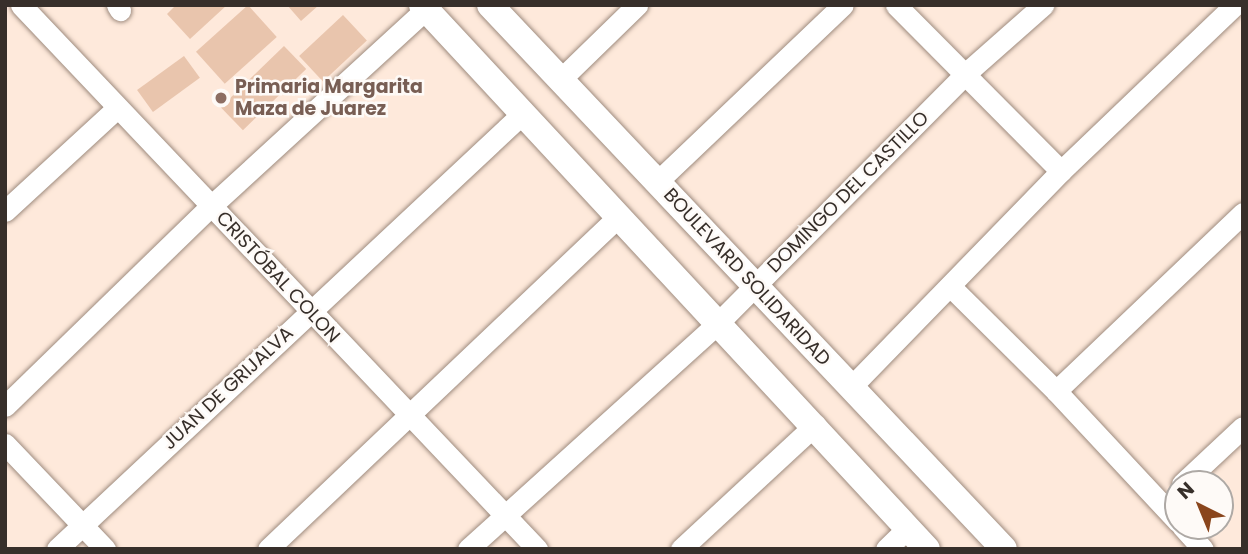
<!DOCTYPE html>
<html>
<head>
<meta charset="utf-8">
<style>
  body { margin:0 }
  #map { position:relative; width:1248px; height:554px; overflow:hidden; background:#fee9db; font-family:Poppins,sans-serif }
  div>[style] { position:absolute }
  .building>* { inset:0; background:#e9c5ad; transform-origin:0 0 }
  .roads { filter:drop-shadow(0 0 2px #9e8b7e) drop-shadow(0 0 2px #9e8b7e) }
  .minor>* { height:21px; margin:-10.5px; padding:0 10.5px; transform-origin:10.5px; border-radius:10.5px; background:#fff }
  .major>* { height:26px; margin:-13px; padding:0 13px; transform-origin:13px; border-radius:13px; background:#fff }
  .dots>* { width:19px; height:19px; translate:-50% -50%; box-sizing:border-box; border:4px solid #fefaf7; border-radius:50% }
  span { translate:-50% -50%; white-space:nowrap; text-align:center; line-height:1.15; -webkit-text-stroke:5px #fefaf7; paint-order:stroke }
  .education-label { font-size:19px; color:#785e54; font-weight:700 }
  .left { translate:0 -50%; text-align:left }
  .street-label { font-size:19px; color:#372f2a }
  .frame { position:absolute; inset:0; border:7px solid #372f2a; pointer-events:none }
  .north { position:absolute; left:1164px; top:470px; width:70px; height:70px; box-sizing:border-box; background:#fefaf7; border:2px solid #aea9a5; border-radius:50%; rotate:317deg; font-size:19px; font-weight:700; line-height:28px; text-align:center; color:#372f2a }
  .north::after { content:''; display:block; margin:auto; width:24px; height:32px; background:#8a451c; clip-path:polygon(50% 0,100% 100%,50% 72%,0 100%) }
</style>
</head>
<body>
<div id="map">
  <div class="building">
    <div style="clip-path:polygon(176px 5px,227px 5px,190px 39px,167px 14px)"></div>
    <div style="left:248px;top:5px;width:43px;height:70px;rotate:48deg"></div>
    <div style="clip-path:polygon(287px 5px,319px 5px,301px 21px)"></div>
    <div style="left:343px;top:15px;width:35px;height:60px;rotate:47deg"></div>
    <div style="left:284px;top:46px;width:32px;height:88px;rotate:46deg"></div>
    <div style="left:184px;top:56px;width:27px;height:58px;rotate:54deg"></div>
  </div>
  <div class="roads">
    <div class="minor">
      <div style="left:21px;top:5px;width:750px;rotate:46.51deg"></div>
      <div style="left:117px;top:5px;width:6px;rotate:59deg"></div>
      <div style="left:896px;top:5px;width:234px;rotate:45.2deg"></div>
      <div style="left:562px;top:78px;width:105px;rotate:-44.2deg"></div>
      <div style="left:658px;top:181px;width:255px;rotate:-43.6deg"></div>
      <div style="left:5px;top:211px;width:152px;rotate:-42.6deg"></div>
      <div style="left:950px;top:286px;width:149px;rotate:44.7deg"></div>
      <div style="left:1056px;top:391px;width:179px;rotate:47deg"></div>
      <div style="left:850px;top:388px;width:303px;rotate:-45.8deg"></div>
      <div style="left:1061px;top:171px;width:240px;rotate:-43.7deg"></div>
      <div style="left:1056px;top:391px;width:258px;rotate:-43.6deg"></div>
      <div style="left:5px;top:406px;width:287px;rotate:-44.2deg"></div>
      <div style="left:211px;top:206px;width:292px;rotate:-42.5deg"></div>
      <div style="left:5px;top:444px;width:145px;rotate:46.4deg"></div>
      <div style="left:1182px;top:484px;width:83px;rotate:-43.1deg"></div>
      <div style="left:1182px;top:526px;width:31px;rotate:48deg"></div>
      <div style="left:57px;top:549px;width:637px;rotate:-43.09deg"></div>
      <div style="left:268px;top:549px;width:484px;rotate:-43.5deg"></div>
      <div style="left:468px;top:549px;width:338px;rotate:-42.1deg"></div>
      <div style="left:719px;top:322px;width:348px;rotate:-45.2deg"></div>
      <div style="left:964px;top:75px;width:106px;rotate:-41.5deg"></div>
      <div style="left:681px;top:549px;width:183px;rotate:-42.8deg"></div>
      <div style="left:886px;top:549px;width:30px;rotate:-44deg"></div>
    </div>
    <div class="major">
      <div style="left:422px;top:5px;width:742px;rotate:47.13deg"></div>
      <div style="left:490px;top:5px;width:748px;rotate:46.62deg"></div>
    </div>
  </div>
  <div class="dots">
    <div style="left:221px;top:98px;background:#8d6e63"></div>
  </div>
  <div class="education-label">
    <span class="left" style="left:235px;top:98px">Primaria Margarita<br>Maza de Juarez</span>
  </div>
  <div class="street-label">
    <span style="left:848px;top:192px;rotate:-45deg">DOMINGO DEL CASTILLO</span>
    <span style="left:278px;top:277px;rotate:47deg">CRISTÓBAL COLON</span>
    <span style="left:747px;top:277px;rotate:47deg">BOULEVARD SOLIDARIDAD</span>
    <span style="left:228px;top:388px;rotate:-43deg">JUAN DE GRIJALVA</span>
  </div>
  <div class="frame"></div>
  <div class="north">N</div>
</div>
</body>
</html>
